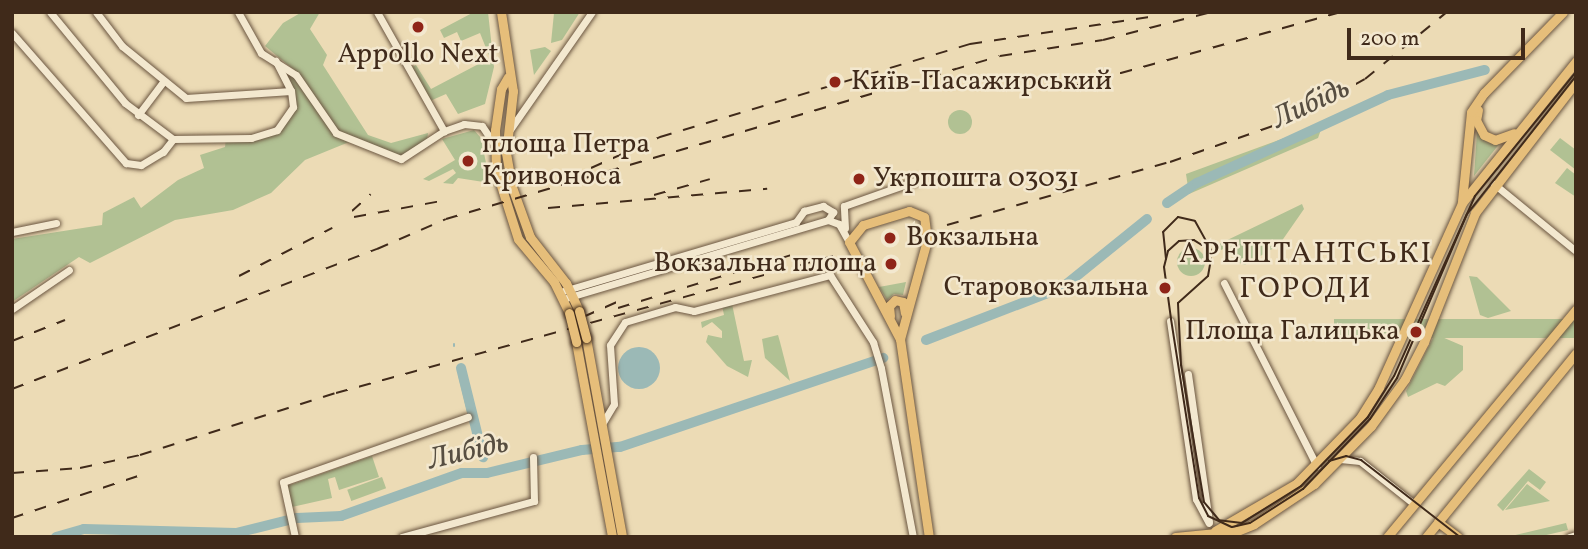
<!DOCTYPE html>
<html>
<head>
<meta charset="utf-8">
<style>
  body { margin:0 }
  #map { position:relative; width:1588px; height:549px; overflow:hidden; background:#ecdbb5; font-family:Vollkorn,serif }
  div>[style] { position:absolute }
  .green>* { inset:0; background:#b1c193; transform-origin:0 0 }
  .round { border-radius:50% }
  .water>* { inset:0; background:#9bb9b6 }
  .stream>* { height:2px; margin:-1px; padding:0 1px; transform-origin:1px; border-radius:1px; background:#9bb9b6 }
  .river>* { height:10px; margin:-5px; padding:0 5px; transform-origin:5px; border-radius:5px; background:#9bb9b6 }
  .roads { filter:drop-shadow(0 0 2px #6b5641) drop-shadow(0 0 2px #6b5641) }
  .minor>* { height:7px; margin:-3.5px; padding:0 3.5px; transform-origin:3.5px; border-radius:3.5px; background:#f3e8cf }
  .major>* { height:9px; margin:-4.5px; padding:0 4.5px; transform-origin:4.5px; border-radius:4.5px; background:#e6be7a }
  .tram>* { height:2px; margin:-1px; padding:0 1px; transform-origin:1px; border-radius:1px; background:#402a1a }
  .rail>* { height:2px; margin-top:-1px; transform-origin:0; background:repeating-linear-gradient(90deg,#402a1a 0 12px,transparent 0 24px) }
  .bridges { filter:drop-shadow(0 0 2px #402a1a) drop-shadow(0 0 2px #402a1a) }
  .major-bridge>* { height:9px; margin:-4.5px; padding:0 4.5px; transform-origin:4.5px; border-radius:4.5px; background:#e6be7a }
  .dots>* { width:19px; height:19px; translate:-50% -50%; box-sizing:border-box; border:4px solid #f3e8cf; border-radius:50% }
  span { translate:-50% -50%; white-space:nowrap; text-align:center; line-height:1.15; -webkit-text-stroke:5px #f3e8cf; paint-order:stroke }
  .poi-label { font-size:28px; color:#402a1a }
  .left { translate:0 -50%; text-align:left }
  .right { translate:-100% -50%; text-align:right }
  .water-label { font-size:30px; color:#574e41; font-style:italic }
  .neighbourhood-label { font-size:30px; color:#402a1a; letter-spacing:2px }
  .frame { position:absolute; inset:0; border:14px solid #402a1a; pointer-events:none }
  .scale { position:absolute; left:1347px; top:28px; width:178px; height:32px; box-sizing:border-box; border:4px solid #402a1a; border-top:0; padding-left:9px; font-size:21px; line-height:24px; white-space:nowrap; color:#402a1a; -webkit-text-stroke:5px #f3e8cf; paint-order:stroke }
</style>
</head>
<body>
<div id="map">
  <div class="green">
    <div style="clip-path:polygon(302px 12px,320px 12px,310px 29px,327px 55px,323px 65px,368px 135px,391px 143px,428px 133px,427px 140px,401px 156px,338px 132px,300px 75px,265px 46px,283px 23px)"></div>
    <div style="clip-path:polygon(474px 12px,488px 12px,494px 67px,485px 104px,458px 114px,446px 94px,430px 101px,410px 68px,416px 65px,431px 89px,490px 58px,480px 33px,461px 41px,457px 32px,444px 38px,440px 30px)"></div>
    <div style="clip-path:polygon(580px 12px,562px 40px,551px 43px,554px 13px)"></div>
    <div style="clip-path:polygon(545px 47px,551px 51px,534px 75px,530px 50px)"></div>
    <div style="clip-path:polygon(283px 71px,296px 75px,336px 133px,354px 140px,305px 160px,271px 193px,233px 210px,175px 220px,90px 263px,79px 257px,12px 302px,12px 239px,102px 225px,103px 213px,134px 197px,141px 208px,178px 180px,204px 168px,200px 155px,225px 147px,226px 138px,251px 138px,277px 130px,293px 107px)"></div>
    <div class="round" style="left:948px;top:110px;width:24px;height:24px"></div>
    <div style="clip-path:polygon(1323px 124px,1318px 138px,1189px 194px,1186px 174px)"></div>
    <div style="clip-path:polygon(474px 130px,481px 138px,490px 183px,458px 178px,453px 184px,443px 183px,456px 173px,453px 169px,429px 181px,423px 179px,455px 160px,442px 139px)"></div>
    <div style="clip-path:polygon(1477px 132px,1500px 143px,1474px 176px)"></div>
    <div style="clip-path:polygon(1560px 138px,1576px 150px,1576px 170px,1550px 150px)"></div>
    <div style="clip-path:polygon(1567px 168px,1576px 175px,1576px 197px,1555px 183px)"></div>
    <div style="clip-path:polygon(1302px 204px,1304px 209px,1279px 245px,1245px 265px,1239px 263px,1228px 247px,1221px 250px,1217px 245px)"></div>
    <div class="round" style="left:1177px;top:248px;width:28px;height:28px"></div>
    <div style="clip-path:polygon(1469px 276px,1477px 277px,1511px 311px,1488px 318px,1480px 315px)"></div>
    <div style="clip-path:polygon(906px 282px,903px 295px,894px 294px,887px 300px,879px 287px)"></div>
    <div style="clip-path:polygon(732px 304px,744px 361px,752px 360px,748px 377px,727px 366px,706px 342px,708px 335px,722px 338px,722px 331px,712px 322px,702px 328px,701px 322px,724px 315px,722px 306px)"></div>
    <div style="left:1576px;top:319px;width:19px;height:242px;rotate:90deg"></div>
    <div style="clip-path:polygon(1435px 334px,1463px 346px,1463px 370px,1445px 386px,1437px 383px,1408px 397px,1406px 391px)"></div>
    <div style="clip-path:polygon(778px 335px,780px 342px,790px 381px,765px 358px,762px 339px)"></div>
    <div style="clip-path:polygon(465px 366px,475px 414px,468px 416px,458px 375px)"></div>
    <div style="clip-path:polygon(372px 456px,379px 477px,339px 490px,335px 477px,328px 479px,332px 498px,292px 507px,287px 486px)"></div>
    <div style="clip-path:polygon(1529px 469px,1546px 482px,1540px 490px,1528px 481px,1503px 511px,1497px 505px)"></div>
    <div style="left:382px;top:477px;width:12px;height:37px;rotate:70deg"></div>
    <div style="clip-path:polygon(1527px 484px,1550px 501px,1505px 510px)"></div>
    <div style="clip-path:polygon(1566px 523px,1568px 530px,1538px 537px,1507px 537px)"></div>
  </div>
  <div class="water">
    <div class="round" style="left:618px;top:347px;width:42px;height:42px"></div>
  </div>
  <div class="stream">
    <div style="left:454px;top:344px;width:2px;rotate:90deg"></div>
  </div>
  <div class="river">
    <div style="left:1167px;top:203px;width:36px;rotate:-34deg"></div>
    <div style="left:1197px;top:183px;width:210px;rotate:-24.7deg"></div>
    <div style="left:1388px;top:95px;width:100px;rotate:-14.5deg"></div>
    <div style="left:926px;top:340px;width:147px;rotate:-21.1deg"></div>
    <div style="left:1063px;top:287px;width:108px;rotate:-39deg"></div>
    <div style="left:461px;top:368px;width:92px;rotate:76.1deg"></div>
    <div style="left:56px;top:537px;width:29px;rotate:-16deg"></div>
    <div style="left:84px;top:529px;width:152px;rotate:1.5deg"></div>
    <div style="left:236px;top:533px;width:63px;rotate:-13.8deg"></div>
    <div style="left:297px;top:518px;width:44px;rotate:-2.6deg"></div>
    <div style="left:341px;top:516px;width:128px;rotate:-19.6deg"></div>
    <div style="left:462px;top:473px;width:25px"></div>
    <div style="left:487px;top:473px;width:98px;rotate:-13.6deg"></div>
    <div style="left:582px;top:450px;width:38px;rotate:-5deg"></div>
    <div style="left:620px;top:447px;width:278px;rotate:-18.7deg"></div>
  </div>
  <div class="roads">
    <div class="minor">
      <div style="left:50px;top:12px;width:118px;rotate:50.5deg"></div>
      <div style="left:125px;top:103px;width:60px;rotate:36.9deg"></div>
      <div style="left:173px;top:139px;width:78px;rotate:-0.7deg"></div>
      <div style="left:251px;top:138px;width:27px;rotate:-17deg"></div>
      <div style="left:277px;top:130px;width:28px;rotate:-55deg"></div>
      <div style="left:293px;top:107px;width:16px;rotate:-97deg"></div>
      <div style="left:291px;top:91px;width:34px;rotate:-117deg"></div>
      <div style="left:96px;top:12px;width:43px;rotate:52.6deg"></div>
      <div style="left:122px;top:46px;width:82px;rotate:39.1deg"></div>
      <div style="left:186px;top:98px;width:105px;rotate:-3.8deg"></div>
      <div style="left:238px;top:12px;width:47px;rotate:60.7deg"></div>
      <div style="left:261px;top:53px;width:41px;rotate:32.2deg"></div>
      <div style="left:296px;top:75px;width:70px;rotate:55.4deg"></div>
      <div style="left:336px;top:133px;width:70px;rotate:21.8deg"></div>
      <div style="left:401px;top:159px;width:51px;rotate:-33.1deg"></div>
      <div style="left:444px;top:131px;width:21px;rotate:-19deg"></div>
      <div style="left:464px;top:124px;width:18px;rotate:6deg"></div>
      <div style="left:482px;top:126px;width:22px;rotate:56deg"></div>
      <div style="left:377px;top:12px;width:137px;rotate:60.6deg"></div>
      <div style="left:12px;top:33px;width:173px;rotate:48.8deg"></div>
      <div style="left:126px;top:163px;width:15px;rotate:8deg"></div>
      <div style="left:141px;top:165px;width:26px;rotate:-31deg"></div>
      <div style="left:163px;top:152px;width:16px;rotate:-52deg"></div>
      <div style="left:138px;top:115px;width:40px;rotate:-53deg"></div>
      <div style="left:509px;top:131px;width:145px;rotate:-55.1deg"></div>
      <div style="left:1494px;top:184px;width:106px;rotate:39.3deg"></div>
      <div style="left:845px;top:228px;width:22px;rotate:-93deg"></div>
      <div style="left:844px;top:206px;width:78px;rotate:-19.4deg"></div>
      <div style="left:12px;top:232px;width:45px;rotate:-11.6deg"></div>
      <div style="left:1224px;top:283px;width:205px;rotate:63.1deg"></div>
      <div style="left:560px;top:292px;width:246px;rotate:-16.5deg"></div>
      <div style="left:796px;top:222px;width:14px;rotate:-54deg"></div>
      <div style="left:804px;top:211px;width:20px;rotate:-15deg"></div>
      <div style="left:823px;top:206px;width:12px;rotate:31deg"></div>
      <div style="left:833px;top:212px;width:9px;rotate:122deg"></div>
      <div style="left:563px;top:299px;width:277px;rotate:-16.6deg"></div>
      <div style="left:828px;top:220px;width:12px;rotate:20deg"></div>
      <div style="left:839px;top:224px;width:21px;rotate:61deg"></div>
      <div style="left:12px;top:309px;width:69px;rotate:-34.4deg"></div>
      <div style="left:1170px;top:321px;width:180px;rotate:81.7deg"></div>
      <div style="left:1196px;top:499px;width:27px;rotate:62deg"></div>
      <div style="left:1188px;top:374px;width:149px;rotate:81.9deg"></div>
      <div style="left:602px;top:424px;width:23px;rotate:-59deg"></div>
      <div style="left:614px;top:404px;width:59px;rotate:-93.9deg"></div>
      <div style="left:610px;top:345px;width:27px;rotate:-57deg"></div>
      <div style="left:625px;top:322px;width:52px;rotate:-16.7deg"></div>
      <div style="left:675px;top:307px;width:19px;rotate:12deg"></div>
      <div style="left:694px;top:311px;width:141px;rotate:-14.8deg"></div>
      <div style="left:830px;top:275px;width:80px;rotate:57.3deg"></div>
      <div style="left:873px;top:342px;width:27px;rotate:73deg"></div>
      <div style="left:881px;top:368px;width:172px;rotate:79.3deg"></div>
      <div style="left:1340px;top:459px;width:20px;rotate:6deg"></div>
      <div style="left:1360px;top:461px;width:69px;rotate:38.5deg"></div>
      <div style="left:295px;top:537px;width:56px;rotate:-102.3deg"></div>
      <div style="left:283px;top:482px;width:196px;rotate:-19.4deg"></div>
      <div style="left:402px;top:537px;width:137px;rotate:-15.3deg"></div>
      <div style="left:534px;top:501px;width:44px;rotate:-91.3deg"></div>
      <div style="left:1569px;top:537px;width:7px;rotate:-16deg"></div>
    </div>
    <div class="major">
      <div style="left:501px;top:12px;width:80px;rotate:81.4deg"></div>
      <div style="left:513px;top:91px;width:62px;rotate:96.4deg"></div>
      <div style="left:506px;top:153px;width:35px;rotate:80deg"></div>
      <div style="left:512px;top:187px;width:53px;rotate:70.2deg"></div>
      <div style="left:530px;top:237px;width:58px;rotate:52deg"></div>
      <div style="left:566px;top:283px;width:31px;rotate:65deg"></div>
      <div style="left:508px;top:77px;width:14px;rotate:120deg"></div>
      <div style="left:501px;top:89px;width:41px;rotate:98.3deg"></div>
      <div style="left:495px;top:130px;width:40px;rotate:88.6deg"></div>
      <div style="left:496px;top:170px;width:72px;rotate:72.3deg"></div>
      <div style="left:518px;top:239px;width:56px;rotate:50.1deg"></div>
      <div style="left:554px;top:282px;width:34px;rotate:64deg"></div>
      <div style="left:1478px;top:110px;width:10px;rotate:101deg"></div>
      <div style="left:1476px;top:120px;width:17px;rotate:62deg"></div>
      <div style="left:1484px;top:135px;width:12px;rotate:24deg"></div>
      <div style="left:1495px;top:140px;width:20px;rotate:-20deg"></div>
      <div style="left:1462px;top:201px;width:89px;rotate:-84.2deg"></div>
      <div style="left:1471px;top:112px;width:23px;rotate:-56deg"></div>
      <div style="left:1484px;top:93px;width:113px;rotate:-45.7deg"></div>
      <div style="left:890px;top:316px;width:10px;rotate:-96deg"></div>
      <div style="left:889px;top:306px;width:8px;rotate:-45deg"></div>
      <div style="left:895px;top:300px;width:8px;rotate:14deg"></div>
      <div style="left:903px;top:302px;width:11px;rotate:80deg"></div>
      <div style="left:586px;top:338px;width:202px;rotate:79.7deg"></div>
      <div style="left:900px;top:339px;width:103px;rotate:-74.7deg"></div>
      <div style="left:927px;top:240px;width:23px;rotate:-97deg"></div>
      <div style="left:924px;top:217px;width:16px;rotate:-158deg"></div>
      <div style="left:909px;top:211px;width:48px;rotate:163.1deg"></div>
      <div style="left:863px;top:225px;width:22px;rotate:129deg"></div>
      <div style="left:849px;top:242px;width:110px;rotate:62.3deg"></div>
      <div style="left:900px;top:339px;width:200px;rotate:81.7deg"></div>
      <div style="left:576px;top:342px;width:198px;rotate:79.5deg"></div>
      <div style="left:1438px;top:522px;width:25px;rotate:37deg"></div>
      <div style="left:1215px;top:531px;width:95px;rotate:-30.3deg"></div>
      <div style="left:1297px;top:483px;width:91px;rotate:-45.9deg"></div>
      <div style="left:1360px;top:418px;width:36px;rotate:-58deg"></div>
      <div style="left:1379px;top:387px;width:202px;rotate:-65.7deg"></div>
      <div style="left:1462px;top:203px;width:182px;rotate:-51.2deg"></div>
      <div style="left:1175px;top:537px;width:62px;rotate:-5.5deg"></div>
      <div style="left:1237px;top:531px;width:18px;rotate:-22deg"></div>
      <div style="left:1254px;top:524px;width:72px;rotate:-33.7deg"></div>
      <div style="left:1314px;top:484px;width:81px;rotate:-45.5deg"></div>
      <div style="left:1371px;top:426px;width:58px;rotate:-54.1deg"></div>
      <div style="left:1405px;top:379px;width:42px;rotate:-62.8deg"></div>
      <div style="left:1424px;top:342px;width:139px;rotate:-68.4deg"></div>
      <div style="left:1475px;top:213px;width:165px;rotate:-52.4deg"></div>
      <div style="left:1387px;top:537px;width:296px;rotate:-50.3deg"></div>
      <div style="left:1426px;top:537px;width:237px;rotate:-50.8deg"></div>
    </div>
  </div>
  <div class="tram">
    <div style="left:1576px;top:72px;width:160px;rotate:129.2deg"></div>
    <div style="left:1475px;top:196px;width:197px;rotate:114.2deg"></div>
    <div style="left:1394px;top:376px;width:49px;rotate:122.4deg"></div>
    <div style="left:1368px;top:417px;width:96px;rotate:134.2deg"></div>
    <div style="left:1301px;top:486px;width:70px;rotate:147.9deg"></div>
    <div style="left:1242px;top:523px;width:23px;rotate:-173deg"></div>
    <div style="left:1219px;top:520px;width:23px;rotate:-130deg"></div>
    <div style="left:1204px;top:502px;width:139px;rotate:-99.5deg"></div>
    <div style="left:1181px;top:365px;width:62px;rotate:-92.8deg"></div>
    <div style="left:1178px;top:303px;width:40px;rotate:-42deg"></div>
    <div style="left:1208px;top:276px;width:17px;rotate:-80deg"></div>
    <div style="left:1211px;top:259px;width:13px;rotate:-117deg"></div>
    <div style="left:1205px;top:247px;width:13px;rotate:-148deg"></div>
    <div style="left:1194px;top:240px;width:15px;rotate:176deg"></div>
    <div style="left:1179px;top:241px;width:15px;rotate:138deg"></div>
    <div style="left:1168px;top:251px;width:16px;rotate:104deg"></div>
    <div style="left:1164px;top:267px;width:52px;rotate:82.3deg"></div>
    <div style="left:1171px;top:319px;width:181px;rotate:81.1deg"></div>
    <div style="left:1199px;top:498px;width:20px;rotate:63deg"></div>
    <div style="left:1208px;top:516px;width:26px;rotate:25deg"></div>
    <div style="left:1232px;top:527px;width:18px;rotate:-13deg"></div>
    <div style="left:1250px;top:523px;width:63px;rotate:-32.7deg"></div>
    <div style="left:1303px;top:489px;width:97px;rotate:-46.3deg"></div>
    <div style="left:1370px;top:419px;width:49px;rotate:-56.6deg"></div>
    <div style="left:1397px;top:378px;width:178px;rotate:-66.9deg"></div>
    <div style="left:1467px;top:214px;width:176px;rotate:-51.7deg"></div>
    <div style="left:1166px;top:259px;width:27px;rotate:-96deg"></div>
    <div style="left:1163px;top:232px;width:21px;rotate:-45deg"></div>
    <div style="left:1178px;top:217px;width:17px;rotate:13deg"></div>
    <div style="left:1195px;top:221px;width:33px;rotate:61deg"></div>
    <div style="left:1329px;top:461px;width:18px;rotate:-16deg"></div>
    <div style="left:1346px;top:456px;width:16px;rotate:15deg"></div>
    <div style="left:1361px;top:460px;width:125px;rotate:37.9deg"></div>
  </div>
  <div class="rail">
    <div style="left:1074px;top:86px;width:277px;rotate:-15.5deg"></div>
    <div style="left:591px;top:168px;width:76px;rotate:-24.2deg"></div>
    <div style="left:660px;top:137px;width:324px;rotate:-16.7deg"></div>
    <div style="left:970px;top:44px;width:188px;rotate:-8.6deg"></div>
    <div style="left:654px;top:195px;width:58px;rotate:-15.9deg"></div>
    <div style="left:548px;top:208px;width:220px;rotate:-5deg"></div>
    <div style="left:352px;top:211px;width:25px;rotate:-42deg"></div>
    <div style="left:354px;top:217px;width:88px;rotate:-10.4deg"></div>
    <div style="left:947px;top:225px;width:232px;rotate:-15.8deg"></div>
    <div style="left:1170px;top:162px;width:130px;rotate:-19.3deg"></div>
    <div style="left:1293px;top:119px;width:82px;rotate:-29.1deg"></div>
    <div style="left:1365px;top:79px;width:106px;rotate:-39.3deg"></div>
    <div style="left:239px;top:276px;width:105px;rotate:-27.3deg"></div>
    <div style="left:618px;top:308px;width:185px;rotate:-17deg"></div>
    <div style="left:583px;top:317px;width:47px;rotate:-23.8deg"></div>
    <div style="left:12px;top:341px;width:57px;rotate:-21.6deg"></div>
    <div style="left:12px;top:389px;width:391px;rotate:-21deg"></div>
    <div style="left:377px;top:249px;width:75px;rotate:-23.5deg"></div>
    <div style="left:446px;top:219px;width:577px;rotate:-16.4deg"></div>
    <div style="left:1000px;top:56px;width:104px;rotate:-8.8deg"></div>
    <div style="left:1103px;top:40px;width:112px;rotate:-14.5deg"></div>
    <div style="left:12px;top:473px;width:68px;rotate:-4.2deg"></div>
    <div style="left:80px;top:468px;width:61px;rotate:-12.2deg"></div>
    <div style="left:140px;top:455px;width:206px;rotate:-17.6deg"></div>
    <div style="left:336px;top:393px;width:516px;rotate:-15.41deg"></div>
    <div style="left:12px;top:518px;width:136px;rotate:-18.4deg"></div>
  </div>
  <div class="bridges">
    <div class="major-bridge">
      <div style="left:579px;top:311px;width:28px;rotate:75deg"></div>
      <div style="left:569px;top:313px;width:30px;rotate:76deg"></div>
    </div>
  </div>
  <div class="dots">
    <div style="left:418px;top:27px;background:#8f2418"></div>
    <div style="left:835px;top:82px;background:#8f2418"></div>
    <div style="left:468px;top:161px;background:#8f2418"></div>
    <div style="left:859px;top:179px;background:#8f2418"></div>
    <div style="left:890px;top:238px;background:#8f2418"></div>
    <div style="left:891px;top:264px;background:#8f2418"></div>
    <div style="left:1165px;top:288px;background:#8f2418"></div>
    <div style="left:1416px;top:332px;background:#8f2418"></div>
  </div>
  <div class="poi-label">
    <span style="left:418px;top:55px">Appollo Next</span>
    <span class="left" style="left:851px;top:82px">Київ-Пасажирський</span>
    <span class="left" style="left:482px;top:161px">площа Петра<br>Кривоноса</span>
    <span class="left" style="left:873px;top:179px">Укрпошта 03031</span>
    <span class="left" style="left:906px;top:238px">Вокзальна</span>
    <span class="right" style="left:877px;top:264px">Вокзальна площа</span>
    <span class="right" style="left:1149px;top:288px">Старовокзальна</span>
    <span class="right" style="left:1400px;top:332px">Площа Галицька</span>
  </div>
  <div class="water-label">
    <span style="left:1311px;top:104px;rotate:-25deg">Либідь</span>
    <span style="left:468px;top:452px;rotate:-13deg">Либідь</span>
  </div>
  <div class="neighbourhood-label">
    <span style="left:1306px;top:271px">АРЕШТАНТСЬКІ<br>ГОРОДИ</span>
  </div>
  <div class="frame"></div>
  <div class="scale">200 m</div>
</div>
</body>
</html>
